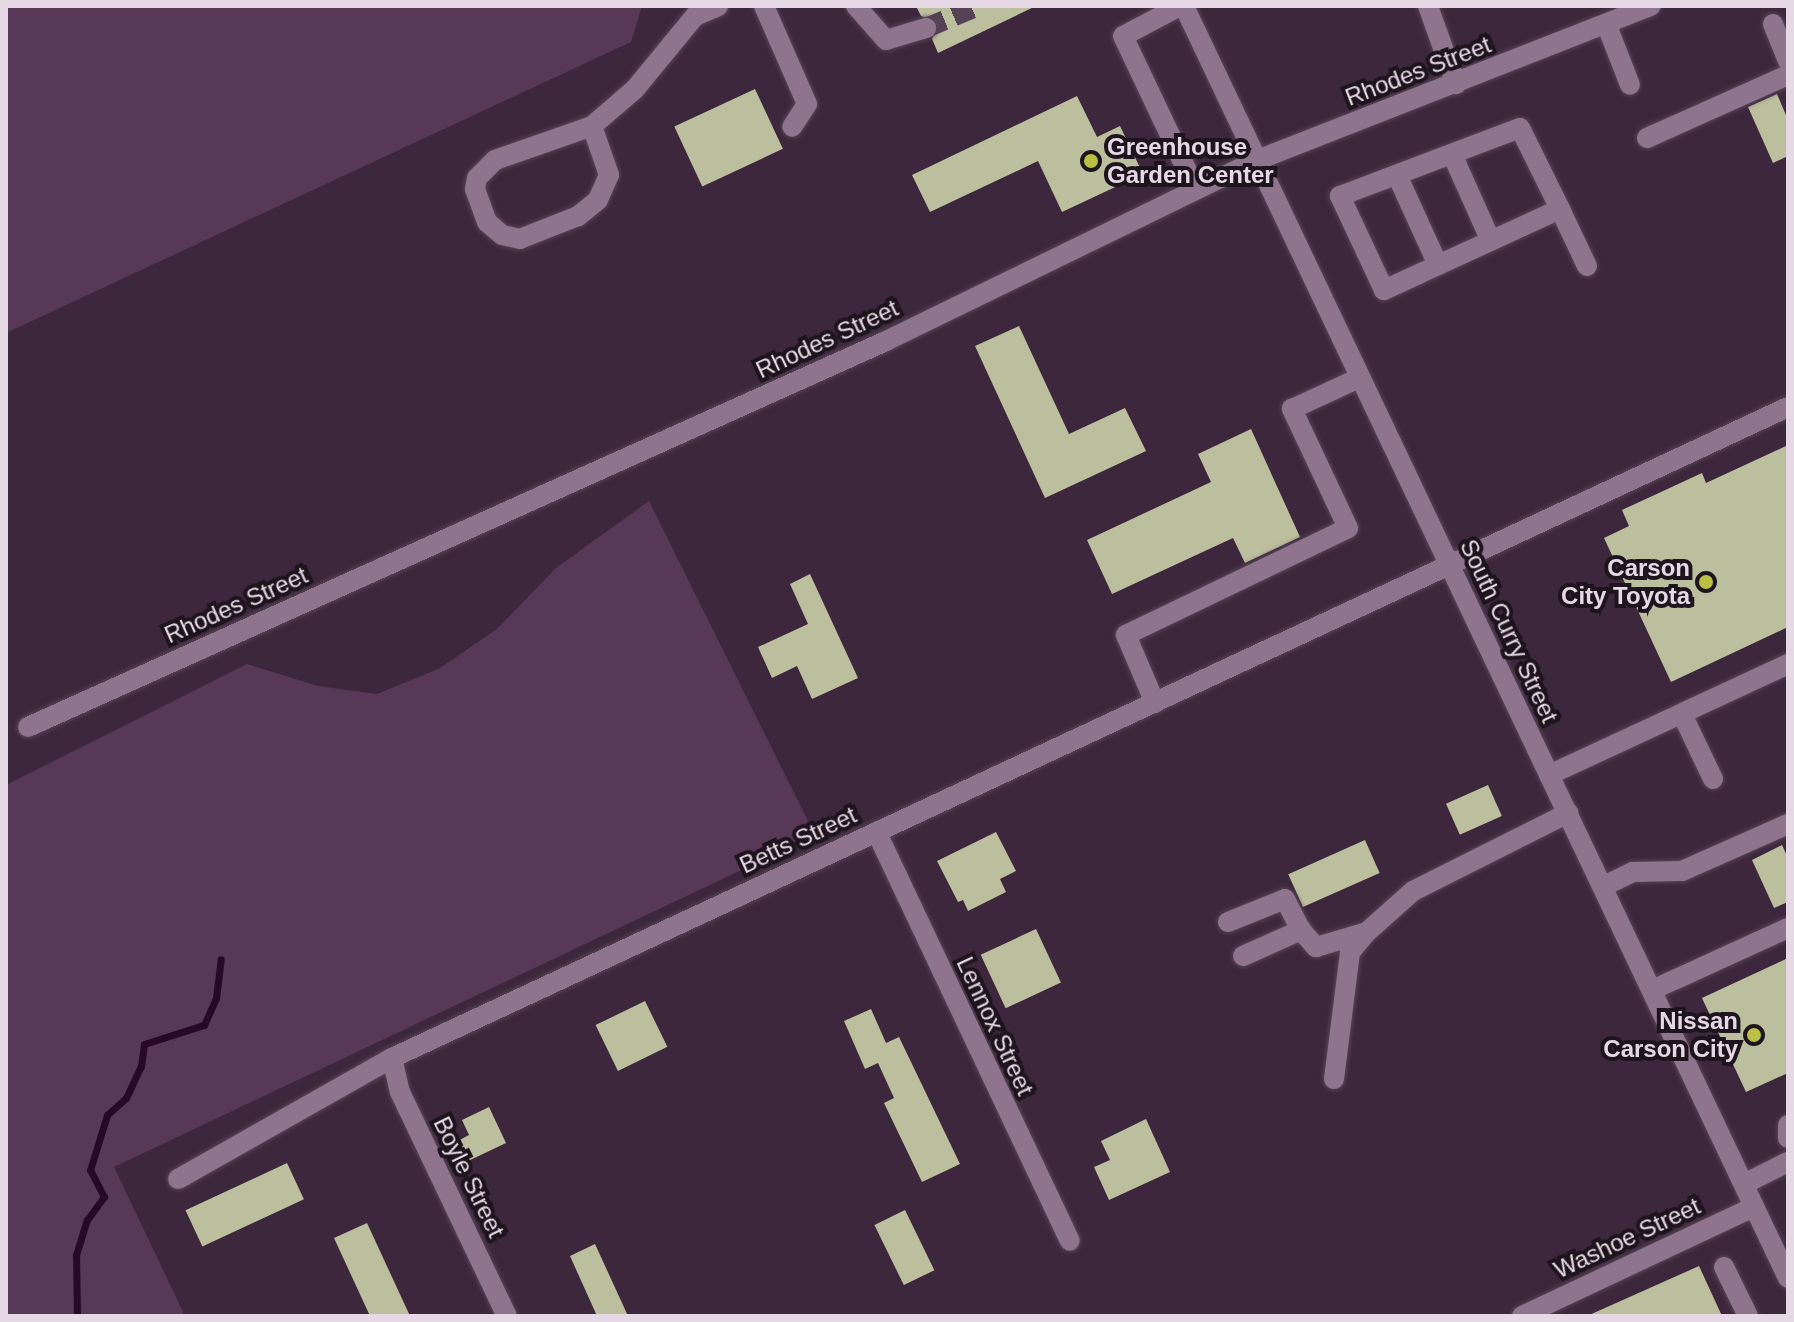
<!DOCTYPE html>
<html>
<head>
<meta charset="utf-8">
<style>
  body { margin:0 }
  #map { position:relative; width:1794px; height:1322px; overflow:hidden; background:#3d273c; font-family:Arial,sans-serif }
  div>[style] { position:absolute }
  .green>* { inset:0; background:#583857 }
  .stream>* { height:7px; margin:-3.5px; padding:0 3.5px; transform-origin:3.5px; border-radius:3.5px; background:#290729 }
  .building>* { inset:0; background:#bcbf9d; transform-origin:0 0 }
  .minor-tunnel>* { height:20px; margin-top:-10px; transform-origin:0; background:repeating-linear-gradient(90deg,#564255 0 20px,transparent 0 30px) }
  .roads { filter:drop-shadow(0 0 2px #564455) drop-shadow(0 0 2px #564455) }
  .minor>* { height:20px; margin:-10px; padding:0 10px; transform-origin:10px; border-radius:10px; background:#8e758d }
  .dots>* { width:22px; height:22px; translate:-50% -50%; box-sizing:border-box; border:4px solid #1e141e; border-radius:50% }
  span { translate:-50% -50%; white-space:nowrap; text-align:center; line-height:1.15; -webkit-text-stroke:8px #1e141e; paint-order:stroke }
  .street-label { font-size:24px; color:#e6d8e5 }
  .poi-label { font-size:24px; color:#e6d8e5; font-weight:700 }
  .left { translate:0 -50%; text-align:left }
  .right { translate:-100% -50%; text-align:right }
  .frame { position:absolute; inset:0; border:8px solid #e6d8e5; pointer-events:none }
</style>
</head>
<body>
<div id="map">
  <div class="green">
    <div style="clip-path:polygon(6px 6px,642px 6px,631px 42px,6px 333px)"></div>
    <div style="clip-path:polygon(649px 501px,815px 835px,114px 1167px,185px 1316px,6px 1316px,6px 785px,247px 664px,318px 686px,377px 694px,440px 668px,497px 629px,556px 568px)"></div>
  </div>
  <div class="stream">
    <div style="left:77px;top:1316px;width:61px;rotate:-90.9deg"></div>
    <div style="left:76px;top:1255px;width:37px;rotate:-73deg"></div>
    <div style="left:87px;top:1220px;width:29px;rotate:-54deg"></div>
    <div style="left:104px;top:1197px;width:30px;rotate:-117deg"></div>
    <div style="left:90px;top:1170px;width:58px;rotate:-72.8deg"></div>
    <div style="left:107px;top:1115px;width:25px;rotate:-42deg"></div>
    <div style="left:126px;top:1098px;width:35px;rotate:-65deg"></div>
    <div style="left:141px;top:1066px;width:22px;rotate:-82deg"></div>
    <div style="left:144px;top:1044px;width:63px;rotate:-17.6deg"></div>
    <div style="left:204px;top:1025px;width:30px;rotate:-66deg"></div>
    <div style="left:216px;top:998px;width:39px;rotate:-83deg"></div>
  </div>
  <div class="building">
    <div style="clip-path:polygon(916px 6px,1036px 6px,938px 53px,932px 39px,938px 24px,921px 16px)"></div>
    <div style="left:755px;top:89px;width:66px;height:89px;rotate:65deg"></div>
    <div style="clip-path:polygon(1777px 94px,1788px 120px,1788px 156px,1773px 163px,1748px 107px)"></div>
    <div style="clip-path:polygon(1077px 96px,1097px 137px,1120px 126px,1143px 174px,1062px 212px,1038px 161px,930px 212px,912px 175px)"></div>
    <div style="clip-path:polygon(1019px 326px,1069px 434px,1125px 408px,1146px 451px,1045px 498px,975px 346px)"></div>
    <div style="clip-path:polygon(1251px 429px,1300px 537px,1245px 563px,1233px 538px,1112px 594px,1087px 540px,1211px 482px,1198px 454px)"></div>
    <div style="clip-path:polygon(1788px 445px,1788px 627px,1671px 682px,1604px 538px,1629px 526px,1622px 510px,1702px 473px,1706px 483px)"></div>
    <div style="clip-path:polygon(810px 574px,858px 678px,812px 699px,797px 666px,772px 678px,758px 647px,808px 624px,790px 584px)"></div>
    <div style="left:1488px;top:785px;width:34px;height:46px;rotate:66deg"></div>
    <div style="clip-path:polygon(996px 832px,1016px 871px,1000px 879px,1006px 892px,968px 911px,963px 900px,958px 902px,937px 861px)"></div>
    <div style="left:1365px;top:840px;width:36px;height:84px;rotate:66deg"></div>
    <div style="clip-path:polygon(1782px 845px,1788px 858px,1788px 902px,1774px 908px,1752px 860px)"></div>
    <div style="left:1036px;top:929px;width:59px;height:61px;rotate:65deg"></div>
    <div style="clip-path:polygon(1788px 958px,1788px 1073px,1746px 1092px,1702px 998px)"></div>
    <div style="left:645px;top:1001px;width:51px;height:55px;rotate:64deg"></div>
    <div style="clip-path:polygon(871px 1009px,886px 1043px,899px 1037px,960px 1164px,922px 1182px,884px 1103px,894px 1098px,878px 1063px,865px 1069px,844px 1021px)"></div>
    <div style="clip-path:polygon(489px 1107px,506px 1143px,466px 1162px,456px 1142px,469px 1135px,462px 1120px)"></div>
    <div style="clip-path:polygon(1146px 1119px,1170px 1172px,1109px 1200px,1094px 1167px,1110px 1160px,1101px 1141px)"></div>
    <div style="left:287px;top:1163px;width:40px;height:112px;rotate:65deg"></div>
    <div style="left:905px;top:1210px;width:67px;height:34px;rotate:64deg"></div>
    <div style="clip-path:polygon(367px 1223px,410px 1316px,370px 1316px,334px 1238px)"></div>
    <div style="clip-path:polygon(595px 1244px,628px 1316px,597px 1316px,570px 1256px)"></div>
    <div style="clip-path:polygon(1699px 1266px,1722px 1316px,1587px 1316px)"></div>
  </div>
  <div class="minor-tunnel">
    <div style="left:926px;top:28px;width:56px;rotate:-22.9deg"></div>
  </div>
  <div class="roads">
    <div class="minor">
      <div style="left:764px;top:6px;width:107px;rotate:66.3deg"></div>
      <div style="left:807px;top:104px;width:27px;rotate:123deg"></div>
      <div style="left:856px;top:6px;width:45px;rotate:48.6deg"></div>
      <div style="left:886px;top:40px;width:42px;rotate:-16.7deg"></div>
      <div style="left:1180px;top:6px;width:64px;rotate:152.2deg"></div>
      <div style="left:1123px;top:36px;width:170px;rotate:64.6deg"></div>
      <div style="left:1184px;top:6px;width:1408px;rotate:64.6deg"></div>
      <div style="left:1428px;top:6px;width:83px;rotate:70.3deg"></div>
      <div style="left:1773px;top:24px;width:40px;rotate:68deg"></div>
      <div style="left:1607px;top:26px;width:63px;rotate:68.7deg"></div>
      <div style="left:592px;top:126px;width:52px;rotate:70.9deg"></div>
      <div style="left:609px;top:175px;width:27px;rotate:114deg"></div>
      <div style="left:598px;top:200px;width:26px;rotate:141deg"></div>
      <div style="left:578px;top:216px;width:62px;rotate:158.4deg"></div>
      <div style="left:520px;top:239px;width:18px;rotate:-167deg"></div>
      <div style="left:502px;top:235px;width:20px;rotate:-139deg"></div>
      <div style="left:487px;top:222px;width:35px;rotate:-110deg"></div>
      <div style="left:475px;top:189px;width:11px;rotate:-80deg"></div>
      <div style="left:477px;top:178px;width:25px;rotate:-45deg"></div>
      <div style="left:495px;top:160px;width:103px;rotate:-19.3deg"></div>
      <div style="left:592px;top:126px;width:57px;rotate:-40.7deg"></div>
      <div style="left:635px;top:89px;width:94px;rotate:-50.6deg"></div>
      <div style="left:695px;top:16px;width:25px;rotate:-23deg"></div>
      <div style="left:1647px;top:138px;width:154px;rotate:-24.1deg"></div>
      <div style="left:1452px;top:154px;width:95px;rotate:65.9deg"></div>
      <div style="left:1397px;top:175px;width:99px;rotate:65.5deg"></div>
      <div style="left:1560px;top:209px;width:194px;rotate:155.3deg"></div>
      <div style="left:1384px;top:290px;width:104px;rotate:-115.1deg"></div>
      <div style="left:1340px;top:196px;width:192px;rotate:-20.7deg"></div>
      <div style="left:1520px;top:128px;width:90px;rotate:63.7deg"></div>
      <div style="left:1560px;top:209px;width:63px;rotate:64.7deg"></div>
      <div style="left:1155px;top:703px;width:74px;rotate:-113.1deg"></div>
      <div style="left:1126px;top:635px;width:246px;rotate:-25.7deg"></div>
      <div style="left:1348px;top:528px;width:132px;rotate:-115.2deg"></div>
      <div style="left:1292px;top:409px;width:74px;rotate:-24.8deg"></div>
      <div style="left:1682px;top:714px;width:72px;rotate:64.5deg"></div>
      <div style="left:28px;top:727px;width:941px;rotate:-24.22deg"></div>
      <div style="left:886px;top:341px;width:411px;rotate:-26deg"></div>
      <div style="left:1255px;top:161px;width:425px;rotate:-21.4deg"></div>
      <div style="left:1549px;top:775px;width:264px;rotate:-24.9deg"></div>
      <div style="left:877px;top:833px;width:451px;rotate:64.7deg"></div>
      <div style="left:1604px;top:886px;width:32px;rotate:-26deg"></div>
      <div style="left:1633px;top:872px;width:49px;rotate:-1.2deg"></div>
      <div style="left:1682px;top:871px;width:116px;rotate:-23.9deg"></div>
      <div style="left:1228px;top:922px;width:61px;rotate:-22deg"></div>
      <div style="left:1285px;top:899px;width:35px;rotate:63deg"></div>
      <div style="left:1243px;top:956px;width:64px;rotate:-24.1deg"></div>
      <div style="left:1301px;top:930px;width:23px;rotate:49deg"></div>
      <div style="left:1316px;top:947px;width:53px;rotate:-16.4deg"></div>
      <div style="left:1652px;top:990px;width:149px;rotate:-24.5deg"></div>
      <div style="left:392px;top:1058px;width:35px;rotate:77deg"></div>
      <div style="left:400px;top:1092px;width:248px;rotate:64.5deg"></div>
      <div style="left:1334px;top:1079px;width:128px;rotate:-82.8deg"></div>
      <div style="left:1350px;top:952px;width:26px;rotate:-50deg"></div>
      <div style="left:1367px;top:932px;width:62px;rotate:-41.7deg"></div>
      <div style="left:1413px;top:891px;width:174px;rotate:-26.7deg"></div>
      <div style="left:1788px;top:1125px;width:13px;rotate:90deg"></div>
      <div style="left:178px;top:1179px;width:246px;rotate:-29.5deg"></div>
      <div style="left:392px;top:1058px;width:1540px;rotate:-25deg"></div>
      <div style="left:1744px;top:1184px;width:49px;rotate:-26.6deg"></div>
      <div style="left:1724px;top:1267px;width:55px;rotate:63.9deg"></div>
      <div style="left:1522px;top:1316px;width:256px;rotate:-25.2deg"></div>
    </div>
  </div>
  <div class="dots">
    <div style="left:1091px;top:161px;background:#bac045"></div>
    <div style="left:1706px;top:582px;background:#bac045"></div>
    <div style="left:1754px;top:1035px;background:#bac045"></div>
  </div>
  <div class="street-label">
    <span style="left:1418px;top:71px;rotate:-21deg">Rhodes Street</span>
    <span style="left:827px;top:339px;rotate:-25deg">Rhodes Street</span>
    <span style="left:236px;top:605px;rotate:-24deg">Rhodes Street</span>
    <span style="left:1509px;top:631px;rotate:65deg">South Curry Street</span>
    <span style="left:798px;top:840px;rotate:-25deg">Betts Street</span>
    <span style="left:995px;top:1026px;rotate:65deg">Lennox Street</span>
    <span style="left:469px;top:1177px;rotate:64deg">Boyle Street</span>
    <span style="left:1627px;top:1238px;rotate:-25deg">Washoe Street</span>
  </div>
  <div class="poi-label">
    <span class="left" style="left:1107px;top:161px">Greenhouse<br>Garden Center</span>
    <span class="right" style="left:1690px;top:582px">Carson<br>City Toyota</span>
    <span class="right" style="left:1738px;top:1035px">Nissan<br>Carson City</span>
  </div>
  <div class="frame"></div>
</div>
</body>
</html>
